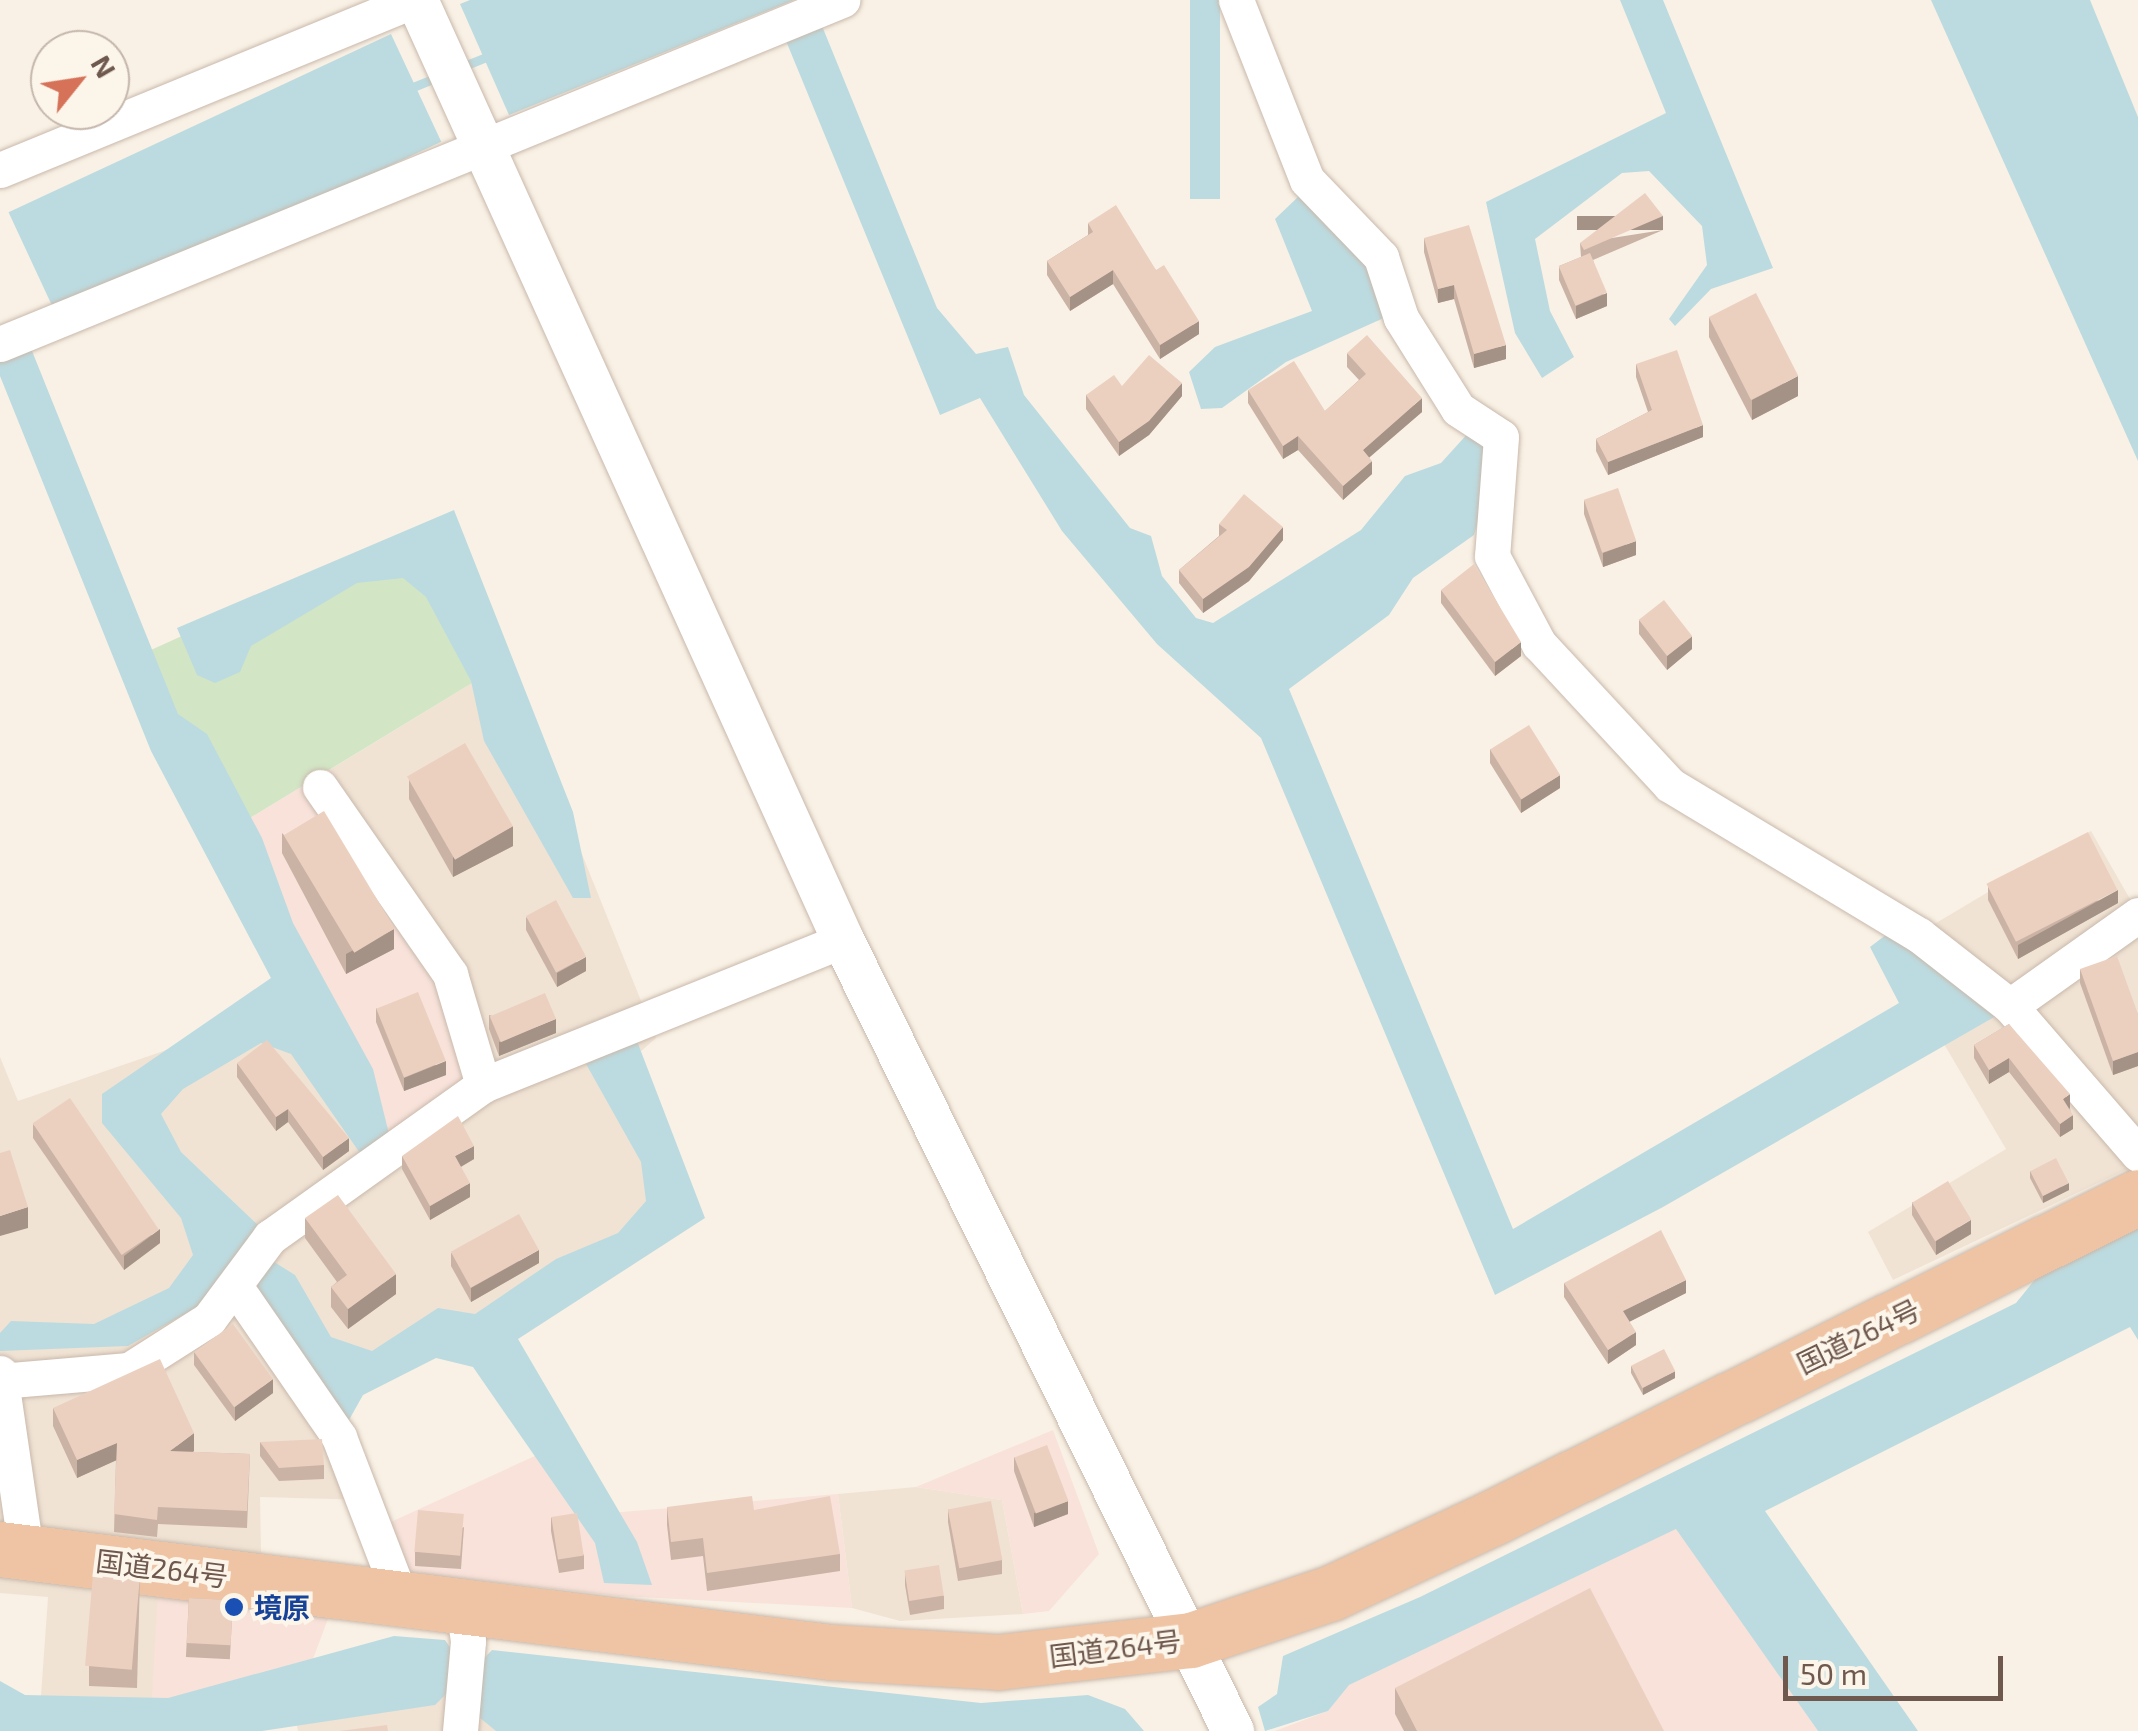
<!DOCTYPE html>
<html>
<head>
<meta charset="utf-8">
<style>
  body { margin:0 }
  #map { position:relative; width:2138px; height:1731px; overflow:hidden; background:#f9f1e5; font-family:"Exo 2","Noto Sans JP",sans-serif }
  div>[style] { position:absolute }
  .residential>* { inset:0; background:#f0e3d4 }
  .commercial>* { inset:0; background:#f8e2da }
  .green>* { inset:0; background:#d2e5c5 }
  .water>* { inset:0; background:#bcdbe0; transform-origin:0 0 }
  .stream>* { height:9px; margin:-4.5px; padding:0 4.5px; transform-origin:4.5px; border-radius:4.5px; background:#bcdbe0 }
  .roads { filter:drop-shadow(0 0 2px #c9b9ac) drop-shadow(0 0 2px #c9b9ac) }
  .minor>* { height:35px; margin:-17.5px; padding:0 17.5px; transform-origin:17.5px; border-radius:17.5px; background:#fff }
  .tertiary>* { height:42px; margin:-21px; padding:0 21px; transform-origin:21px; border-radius:21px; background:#fff }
  .trunk>* { height:55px; margin:-27.5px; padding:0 27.5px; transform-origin:27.5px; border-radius:27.5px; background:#eec4a4 }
  .wall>* { inset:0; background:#cab3a5; transform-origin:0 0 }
  .shaded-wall>* { inset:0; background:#a49286; transform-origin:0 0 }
  .building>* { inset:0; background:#ebd0c0; transform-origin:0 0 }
  .dots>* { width:28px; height:28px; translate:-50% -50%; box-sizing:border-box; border:5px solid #fcf5ea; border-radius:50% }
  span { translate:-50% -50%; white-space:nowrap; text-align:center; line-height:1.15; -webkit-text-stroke:8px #fcf5ea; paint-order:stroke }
  .street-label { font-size:28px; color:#6f584d }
  .transit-label { font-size:28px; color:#164399; font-weight:700 }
  .left { translate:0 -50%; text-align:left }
  .north { position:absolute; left:30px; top:30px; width:100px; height:100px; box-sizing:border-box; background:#fcf5ea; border:2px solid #c4b6ab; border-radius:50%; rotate:60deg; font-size:28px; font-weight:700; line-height:40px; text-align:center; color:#6f584d }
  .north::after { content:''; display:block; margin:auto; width:35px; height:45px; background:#d57258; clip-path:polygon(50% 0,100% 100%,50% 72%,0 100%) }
  .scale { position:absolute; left:1783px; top:1656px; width:220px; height:45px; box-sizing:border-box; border:5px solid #6f584d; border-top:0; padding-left:12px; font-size:30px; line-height:35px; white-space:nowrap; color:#6f584d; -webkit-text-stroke:8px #fcf5ea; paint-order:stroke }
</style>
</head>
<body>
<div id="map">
  <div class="residential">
    <div style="clip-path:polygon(505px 663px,656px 1038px,622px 1068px,679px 1210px,338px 1394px,367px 1500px,260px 1497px,261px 1552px,329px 1616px,151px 1710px,40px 1709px,48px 1597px,0 1593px,0 1057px,18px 1101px,309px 1001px,461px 975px,331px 769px)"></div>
    <div style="clip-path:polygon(2091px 831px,2138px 913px,2138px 1164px,1893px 1280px,1868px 1232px,2006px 1149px,1889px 951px)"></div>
    <div style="clip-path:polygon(916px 1487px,1002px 1500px,1023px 1614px,900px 1621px,852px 1608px,838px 1494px)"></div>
    <div style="clip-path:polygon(480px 1682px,687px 1731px,298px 1731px,294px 1710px)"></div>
  </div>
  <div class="commercial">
    <div style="clip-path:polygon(331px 769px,461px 975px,490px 1079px,394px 1138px,309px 1001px,222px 835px)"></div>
    <div style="clip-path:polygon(1053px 1430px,1099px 1554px,1049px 1611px,1023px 1614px,1002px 1500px,916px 1487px)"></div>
    <div style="clip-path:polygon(548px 1450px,598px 1514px,838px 1494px,852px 1608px,620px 1596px,381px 1570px,369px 1532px)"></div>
    <div style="clip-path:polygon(1677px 1528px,1818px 1731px,1275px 1731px,1328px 1711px,1348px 1685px)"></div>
    <div style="clip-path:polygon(158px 1591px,329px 1616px,294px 1710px,151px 1710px)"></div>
  </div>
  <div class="green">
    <div style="clip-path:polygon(445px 517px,505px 663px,222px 835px,131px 659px)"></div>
  </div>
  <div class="water">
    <div style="clip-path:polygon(470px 0,794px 0,509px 115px,460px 4px)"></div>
    <div style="left:1190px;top:0;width:30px;height:199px"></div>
    <div style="clip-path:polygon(1620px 0,1663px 0,1773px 268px,1711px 289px,1675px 326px,1669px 319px,1707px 265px,1702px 226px,1649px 171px,1622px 173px,1535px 239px,1550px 311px,1574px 357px,1542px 378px,1515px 333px,1486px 202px,1666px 113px)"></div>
    <div style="clip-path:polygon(1931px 0,2090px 0,2138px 117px,2138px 461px)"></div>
    <div style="clip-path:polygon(820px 21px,937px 308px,976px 354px,1008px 347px,1024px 395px,1130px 528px,1151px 536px,1162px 576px,1196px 618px,1213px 623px,1361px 530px,1405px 476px,1441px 463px,1470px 431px,1488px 449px,1491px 478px,1474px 535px,1413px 578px,1389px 615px,1289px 689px,1513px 1229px,1899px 1003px,1870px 947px,1891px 931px,1996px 1016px,1663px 1207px,1495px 1295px,1261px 738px,1157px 644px,1062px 531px,980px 398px,940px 415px,784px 36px)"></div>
    <div style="left:391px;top:34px;width:119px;height:422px;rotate:65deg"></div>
    <div style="clip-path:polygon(1300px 195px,1370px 261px,1386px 317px,1286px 362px,1222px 408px,1201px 409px,1189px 372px,1215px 347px,1312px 311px,1275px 219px)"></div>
    <div style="clip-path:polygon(30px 346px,178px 714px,207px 734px,262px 838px,293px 923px,373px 1069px,389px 1134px,362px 1156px,291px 1054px,261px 1043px,183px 1089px,161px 1114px,181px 1152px,260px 1227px,199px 1306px,128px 1346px,0 1351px,0 1333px,11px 1321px,94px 1324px,169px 1288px,193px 1255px,181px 1218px,102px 1123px,102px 1094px,271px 978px,151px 751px,0 376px,0 358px)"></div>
    <div style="clip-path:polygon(454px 510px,573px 812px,591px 898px,573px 898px,484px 741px,471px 681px,426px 597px,403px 578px,357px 583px,251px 646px,240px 672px,215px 683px,197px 675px,177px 628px)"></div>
    <div style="clip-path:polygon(637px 1041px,705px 1218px,518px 1339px,637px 1542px,652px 1585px,604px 1583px,595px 1543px,473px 1367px,436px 1358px,363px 1395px,349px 1420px,273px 1331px,255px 1287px,271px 1260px,295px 1275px,331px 1337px,372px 1351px,438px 1308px,475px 1314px,556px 1259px,618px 1233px,646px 1201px,641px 1162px,586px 1064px)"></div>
    <div style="clip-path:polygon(2138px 1224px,2138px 1340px,2130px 1327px,1765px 1511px,1918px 1731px,1818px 1731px,1676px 1529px,1349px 1685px,1328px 1711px,1265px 1731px,1258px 1707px,1277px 1694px,1283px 1656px,1420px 1597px,2016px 1303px,2037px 1277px)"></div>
    <div style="clip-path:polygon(394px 1636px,445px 1640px,458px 1659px,479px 1663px,492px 1650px,981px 1703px,1088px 1695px,1125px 1709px,1144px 1731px,496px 1731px,448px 1692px,435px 1705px,262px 1731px,0 1731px,0 1681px,25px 1695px,168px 1698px)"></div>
  </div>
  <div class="stream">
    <div style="left:459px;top:68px;width:35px;rotate:-22deg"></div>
    <div style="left:408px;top:89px;width:35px;rotate:-22deg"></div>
  </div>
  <div class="roads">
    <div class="minor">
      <div style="left:1236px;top:0;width:193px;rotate:68.5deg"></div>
      <div style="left:1307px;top:180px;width:107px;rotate:46.1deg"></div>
      <div style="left:1381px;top:257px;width:64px;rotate:71.8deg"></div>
      <div style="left:1401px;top:318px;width:107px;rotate:57.9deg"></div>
      <div style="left:1458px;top:409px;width:51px;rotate:33.1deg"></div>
      <div style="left:1501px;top:437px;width:119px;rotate:94.3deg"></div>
      <div style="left:1492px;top:556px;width:100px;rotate:61.9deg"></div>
      <div style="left:1539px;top:644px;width:192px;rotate:47.1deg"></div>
      <div style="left:1670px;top:785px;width:291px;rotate:31.1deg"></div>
      <div style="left:1919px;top:935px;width:115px;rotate:38deg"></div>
      <div style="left:2010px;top:1006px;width:196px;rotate:49.1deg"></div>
      <div style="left:0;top:170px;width:448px;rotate:-22.3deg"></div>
      <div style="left:0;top:344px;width:910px;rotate:-22.22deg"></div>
      <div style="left:320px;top:787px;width:228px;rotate:55.2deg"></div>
      <div style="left:450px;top:974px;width:116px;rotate:73.4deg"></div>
      <div style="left:2010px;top:1006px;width:157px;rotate:-35.4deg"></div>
      <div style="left:237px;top:1289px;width:180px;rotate:55.4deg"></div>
      <div style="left:339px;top:1437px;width:170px;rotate:69deg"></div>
      <div style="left:0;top:1373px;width:181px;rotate:81.7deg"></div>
      <div style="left:0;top:1381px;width:129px;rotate:-4.9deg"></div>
      <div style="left:129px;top:1370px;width:95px;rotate:-32.5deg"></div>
      <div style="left:209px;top:1319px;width:102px;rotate:-53.4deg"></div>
      <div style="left:270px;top:1237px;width:262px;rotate:-35.5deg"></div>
      <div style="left:483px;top:1085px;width:388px;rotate:-21.9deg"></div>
      <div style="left:460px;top:1731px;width:90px;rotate:-84.9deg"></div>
      <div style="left:468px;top:1641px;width:37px;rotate:-98deg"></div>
    </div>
    <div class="tertiary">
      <div style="left:417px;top:0;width:1032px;rotate:65.62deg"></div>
      <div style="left:843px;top:940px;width:882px;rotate:63.75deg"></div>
    </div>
    <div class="trunk">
      <div style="left:0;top:1549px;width:837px;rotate:7.07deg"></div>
      <div style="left:831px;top:1652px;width:167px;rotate:3.4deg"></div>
      <div style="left:998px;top:1662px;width:194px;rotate:-6.5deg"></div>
      <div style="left:1191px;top:1640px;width:148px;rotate:-18.6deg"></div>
      <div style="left:1331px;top:1593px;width:178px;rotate:-25deg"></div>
      <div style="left:1492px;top:1518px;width:721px;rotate:-26.42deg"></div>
    </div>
  </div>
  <div class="wall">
    <div style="clip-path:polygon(1088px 223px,1156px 270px,1199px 334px,1160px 359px,1113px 284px,1070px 311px,1047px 275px,1047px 261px,1088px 235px)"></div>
    <div style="clip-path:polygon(1663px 230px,1593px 260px,1607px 306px,1576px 319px,1559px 280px,1559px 266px,1581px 257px,1580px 243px)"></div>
    <div style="clip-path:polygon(1424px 238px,1506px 359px,1474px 368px,1454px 299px,1438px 303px,1424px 252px)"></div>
    <div style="clip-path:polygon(1709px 317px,1798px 396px,1752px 420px,1709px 337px)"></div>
    <div style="clip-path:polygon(1347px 353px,1422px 412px,1369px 457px,1372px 474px,1343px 500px,1298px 450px,1283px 459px,1248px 403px,1248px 390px,1325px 411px,1359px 380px,1347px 367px)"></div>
    <div style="clip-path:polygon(1636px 364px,1703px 437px,1608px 475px,1596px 451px,1596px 439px,1648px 412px,1636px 377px)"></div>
    <div style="clip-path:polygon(1122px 386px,1182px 396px,1149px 435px,1119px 456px,1086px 409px,1086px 395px)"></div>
    <div style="clip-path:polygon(1584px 500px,1636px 555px,1603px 567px,1584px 514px)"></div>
    <div style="clip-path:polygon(1219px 524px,1283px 540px,1249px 581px,1203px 613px,1179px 583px,1179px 570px,1219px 536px)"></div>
    <div style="clip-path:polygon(1441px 590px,1521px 656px,1495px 676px,1441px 603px)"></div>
    <div style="clip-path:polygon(1639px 620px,1692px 649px,1667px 670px,1639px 634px)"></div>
    <div style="clip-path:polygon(1490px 749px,1560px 788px,1521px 813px,1490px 763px)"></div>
    <div style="clip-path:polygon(409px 779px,513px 846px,453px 877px,409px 799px)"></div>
    <div style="clip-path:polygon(282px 833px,394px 949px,346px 974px,282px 853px)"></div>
    <div style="clip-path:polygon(1988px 887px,2118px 903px,2018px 959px,1988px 900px)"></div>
    <div style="clip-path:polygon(526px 917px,586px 971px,557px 987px,526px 930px)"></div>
    <div style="clip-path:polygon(2080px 969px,2138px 1014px,2138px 1066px,2113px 1075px,2080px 983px)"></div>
    <div style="clip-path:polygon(376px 1008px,446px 1075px,404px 1091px,376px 1022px)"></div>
    <div style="clip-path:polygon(489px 1015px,556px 1033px,499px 1056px,489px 1029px)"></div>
    <div style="clip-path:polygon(2009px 1024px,2070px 1108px,2073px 1129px,2060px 1137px,2009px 1072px,1989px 1084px,1974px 1058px,1974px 1045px)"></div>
    <div style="clip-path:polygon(237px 1063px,349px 1151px,323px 1170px,288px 1122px,276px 1131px,237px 1077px)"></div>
    <div style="clip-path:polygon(33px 1124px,160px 1243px,124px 1270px,33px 1138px)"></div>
    <div style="clip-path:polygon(402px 1156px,474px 1159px,461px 1167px,470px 1197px,430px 1220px,402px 1169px)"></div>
    <div style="clip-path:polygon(2030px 1171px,2069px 1190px,2043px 1203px,2030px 1178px)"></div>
    <div style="clip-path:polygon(1912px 1202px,1971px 1234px,1936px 1255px,1912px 1215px)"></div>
    <div style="clip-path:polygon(305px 1218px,396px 1294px,348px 1329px,331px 1307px,331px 1287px,337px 1282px,305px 1238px)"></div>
    <div style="clip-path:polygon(451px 1253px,539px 1263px,471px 1302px,451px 1266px)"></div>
    <div style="clip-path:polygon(1564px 1283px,1686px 1293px,1629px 1322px,1636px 1345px,1608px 1364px,1564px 1297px)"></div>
    <div style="clip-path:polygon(194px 1352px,273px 1393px,235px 1421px,194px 1365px)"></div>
    <div style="clip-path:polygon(1631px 1366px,1675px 1378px,1643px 1395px,1631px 1373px)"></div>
    <div style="clip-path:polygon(53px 1408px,194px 1451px,193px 1452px,250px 1454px,247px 1528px,158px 1524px,157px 1537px,114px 1532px,116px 1460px,77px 1478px,53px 1426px)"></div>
    <div style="clip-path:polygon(260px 1442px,324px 1465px,324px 1479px,279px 1481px,260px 1456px)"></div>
    <div style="clip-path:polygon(1014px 1457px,1068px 1514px,1034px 1527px,1014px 1471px)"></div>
    <div style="clip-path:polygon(667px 1507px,754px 1510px,840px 1554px,840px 1571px,707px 1591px,703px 1556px,671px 1560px,667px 1525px)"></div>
    <div style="clip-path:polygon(948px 1509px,1002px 1560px,1002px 1574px,958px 1581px,948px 1522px)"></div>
    <div style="clip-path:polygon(551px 1517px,584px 1555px,584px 1569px,559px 1573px,551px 1531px)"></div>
    <div style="clip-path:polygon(464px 1527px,461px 1569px,415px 1566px,415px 1552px)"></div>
    <div style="clip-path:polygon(905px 1571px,944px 1596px,944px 1609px,910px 1615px,905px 1585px)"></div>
    <div style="clip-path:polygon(140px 1578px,137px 1688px,89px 1686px,89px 1666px)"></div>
    <div style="left:189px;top:1598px;width:44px;height:59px;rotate:3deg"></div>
    <div style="clip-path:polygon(1395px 1688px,1664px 1731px,1404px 1731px,1395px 1714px)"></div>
  </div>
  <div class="shaded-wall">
    <div style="left:1663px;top:216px;width:14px;height:86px;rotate:90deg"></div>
    <div style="clip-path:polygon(1113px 270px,1113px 284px,1070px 311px,1070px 297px)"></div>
    <div style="clip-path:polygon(1454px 285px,1454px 299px,1438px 303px,1438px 289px)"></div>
    <div style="clip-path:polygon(1607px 293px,1607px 306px,1576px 319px,1576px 306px)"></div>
    <div style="clip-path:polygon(1199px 321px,1199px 334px,1160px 359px,1160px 345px)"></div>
    <div style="clip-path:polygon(1506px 345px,1506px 359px,1474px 368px,1474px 354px)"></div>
    <div style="clip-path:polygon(1798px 376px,1798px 396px,1752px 420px,1752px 400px)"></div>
    <div style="clip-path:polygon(1182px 383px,1182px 396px,1149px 435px,1119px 456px,1119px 442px)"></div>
    <div style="clip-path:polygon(1422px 398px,1422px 412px,1363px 463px,1363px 450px)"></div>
    <div style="clip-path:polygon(1703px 425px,1703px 437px,1608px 475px,1608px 462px)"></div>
    <div style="clip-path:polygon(1298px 436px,1298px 450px,1283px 459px,1283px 446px)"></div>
    <div style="clip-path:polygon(1372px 461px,1372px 474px,1343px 500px,1343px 486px)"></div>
    <div style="clip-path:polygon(1283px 527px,1283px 540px,1249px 581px,1203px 613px,1203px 599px)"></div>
    <div style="clip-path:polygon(1636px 541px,1636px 555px,1603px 567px,1603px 553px)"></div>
    <div style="clip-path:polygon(1692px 636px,1692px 649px,1667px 670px,1667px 656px)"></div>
    <div style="clip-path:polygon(1521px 642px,1521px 656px,1495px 676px,1495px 662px)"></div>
    <div style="clip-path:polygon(1560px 775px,1560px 788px,1521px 813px,1521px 799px)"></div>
    <div style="clip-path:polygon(513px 826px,513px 846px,453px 877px,453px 857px)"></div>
    <div style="clip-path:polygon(2118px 890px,2118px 903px,2018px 959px,2018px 945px)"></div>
    <div style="clip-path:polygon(394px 929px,394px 949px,346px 974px,346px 954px)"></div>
    <div style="clip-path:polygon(586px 957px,586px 971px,557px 987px,557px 973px)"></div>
    <div style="clip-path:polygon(556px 1019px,556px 1033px,499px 1056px,499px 1042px)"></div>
    <div style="clip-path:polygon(2138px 1052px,2138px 1066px,2113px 1075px,2113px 1061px)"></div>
    <div style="clip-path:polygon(2009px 1058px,2009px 1072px,1989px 1084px,1989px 1070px)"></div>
    <div style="clip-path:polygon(446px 1061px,446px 1075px,404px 1091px,404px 1078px)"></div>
    <div style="clip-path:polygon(2070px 1094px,2070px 1108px,2063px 1113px,2063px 1099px)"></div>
    <div style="clip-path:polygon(288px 1109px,288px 1122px,276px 1131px,276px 1117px)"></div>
    <div style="clip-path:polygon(2073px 1115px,2073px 1129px,2060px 1137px,2060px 1124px)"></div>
    <div style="clip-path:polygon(349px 1138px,349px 1151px,323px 1170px,323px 1157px)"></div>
    <div style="clip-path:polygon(474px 1146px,474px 1159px,455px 1170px,455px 1156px)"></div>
    <div style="clip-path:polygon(470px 1183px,470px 1197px,430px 1220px,430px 1206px)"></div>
    <div style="clip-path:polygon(2069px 1183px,2069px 1190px,2043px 1203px,2043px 1196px)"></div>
    <div style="clip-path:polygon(28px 1207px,28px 1228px,0 1236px,0 1216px)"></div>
    <div style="clip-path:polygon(1971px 1220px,1971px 1234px,1936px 1255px,1936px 1241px)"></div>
    <div style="clip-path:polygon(160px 1229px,160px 1243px,124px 1270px,124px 1256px)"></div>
    <div style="clip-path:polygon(539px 1250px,539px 1263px,471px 1302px,471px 1288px)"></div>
    <div style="clip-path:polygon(396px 1274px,396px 1294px,348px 1329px,348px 1309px)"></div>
    <div style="clip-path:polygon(1686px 1280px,1686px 1293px,1623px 1325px,1623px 1311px)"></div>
    <div style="clip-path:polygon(1636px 1332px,1636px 1345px,1608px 1364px,1608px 1350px)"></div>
    <div style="clip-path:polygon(1675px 1371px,1675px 1378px,1643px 1395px,1643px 1388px)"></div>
    <div style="clip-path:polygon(273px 1379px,273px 1393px,235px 1421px,235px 1407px)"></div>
    <div style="clip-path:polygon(194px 1433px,194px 1451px,170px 1468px,170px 1451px)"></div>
    <div style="clip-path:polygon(117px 1443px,117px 1460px,77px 1478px,77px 1460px)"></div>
    <div style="clip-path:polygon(1068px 1501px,1068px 1514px,1034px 1527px,1034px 1513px)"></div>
  </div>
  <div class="building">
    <div style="clip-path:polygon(1645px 193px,1663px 216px,1584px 250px,1580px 243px)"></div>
    <div style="clip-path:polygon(1116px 205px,1156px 270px,1164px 265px,1199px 321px,1160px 345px,1113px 270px,1070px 297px,1047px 261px,1093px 232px,1088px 223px)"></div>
    <div style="clip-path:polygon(1469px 225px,1506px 345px,1474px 354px,1454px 285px,1438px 289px,1424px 238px)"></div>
    <div style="left:1590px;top:253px;width:43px;height:34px;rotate:67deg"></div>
    <div style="left:1756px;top:293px;width:93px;height:53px;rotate:63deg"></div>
    <div style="clip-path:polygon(1367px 335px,1422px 398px,1363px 450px,1372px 461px,1343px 486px,1298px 436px,1283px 446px,1248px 390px,1294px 361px,1325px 411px,1366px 374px,1347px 353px)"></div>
    <div style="clip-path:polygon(1677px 350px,1703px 425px,1608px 462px,1596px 439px,1652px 410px,1636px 364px)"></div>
    <div style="clip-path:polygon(1149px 355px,1182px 383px,1149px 421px,1119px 442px,1086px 395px,1114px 375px,1122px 386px)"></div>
    <div style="left:1618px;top:488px;width:56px;height:36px;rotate:71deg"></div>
    <div style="clip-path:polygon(1244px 494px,1283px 527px,1249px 567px,1203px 599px,1179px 570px,1227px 530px,1219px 524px)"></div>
    <div style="clip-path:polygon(1474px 564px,1521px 642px,1495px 662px,1441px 590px)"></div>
    <div style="left:1664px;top:600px;width:46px;height:32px;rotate:52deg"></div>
    <div style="left:1529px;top:725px;width:59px;height:46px;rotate:58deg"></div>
    <div style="left:465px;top:743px;width:96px;height:67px;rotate:60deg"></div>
    <div style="left:324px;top:811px;width:137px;height:47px;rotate:59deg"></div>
    <div style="left:2088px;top:832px;width:65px;height:114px;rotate:63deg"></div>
    <div style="left:556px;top:900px;width:64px;height:34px;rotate:62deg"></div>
    <div style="clip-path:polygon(2117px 956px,2138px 1014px,2138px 1052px,2113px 1061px,2080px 969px)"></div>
    <div style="left:418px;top:992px;width:74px;height:45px;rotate:68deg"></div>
    <div style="left:545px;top:993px;width:28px;height:60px;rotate:67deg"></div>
    <div style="clip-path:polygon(2009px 1024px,2070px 1094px,2063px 1099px,2073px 1115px,2060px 1124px,2009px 1058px,1989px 1070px,1974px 1045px)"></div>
    <div style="clip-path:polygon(267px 1040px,349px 1138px,323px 1157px,288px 1109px,276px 1117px,237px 1063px)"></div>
    <div style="left:70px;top:1098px;width:159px;height:45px;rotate:56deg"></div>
    <div style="clip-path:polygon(458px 1116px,474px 1146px,455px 1156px,470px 1183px,430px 1206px,402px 1156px)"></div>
    <div style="clip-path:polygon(10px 1150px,28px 1207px,0 1216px,0 1153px)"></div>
    <div style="left:2056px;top:1158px;width:28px;height:29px;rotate:63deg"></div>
    <div style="left:1948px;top:1181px;width:45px;height:42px;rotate:59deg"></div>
    <div style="clip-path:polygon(338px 1195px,396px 1274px,348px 1309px,331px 1287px,347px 1275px,305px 1218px)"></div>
    <div style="left:519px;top:1214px;width:41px;height:78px;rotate:61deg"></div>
    <div style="clip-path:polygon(1661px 1230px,1686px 1280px,1623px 1311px,1636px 1332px,1608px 1350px,1564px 1283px)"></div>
    <div style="left:233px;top:1324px;width:68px;height:48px;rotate:54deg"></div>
    <div style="left:1664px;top:1349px;width:25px;height:37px;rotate:63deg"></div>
    <div style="clip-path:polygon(160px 1359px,194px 1433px,170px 1451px,250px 1454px,247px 1511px,158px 1507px,157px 1520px,114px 1514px,117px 1443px,77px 1460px,53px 1408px)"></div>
    <div style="clip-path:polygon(322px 1439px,324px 1465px,279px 1468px,260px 1442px)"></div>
    <div style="left:1047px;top:1445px;width:60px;height:35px;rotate:69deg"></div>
    <div style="clip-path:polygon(752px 1496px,754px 1510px,830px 1496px,840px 1554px,707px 1573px,703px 1538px,671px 1542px,667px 1507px)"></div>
    <div style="left:991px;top:1501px;width:60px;height:44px;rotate:79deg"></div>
    <div style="left:418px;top:1510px;width:46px;height:42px;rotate:5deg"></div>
    <div style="left:577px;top:1513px;width:43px;height:26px;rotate:81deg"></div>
    <div style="left:939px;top:1565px;width:31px;height:35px;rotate:81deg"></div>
    <div style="left:93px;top:1574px;width:47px;height:92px;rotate:5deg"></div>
    <div style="clip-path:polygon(1590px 1588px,1664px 1731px,1417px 1731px,1395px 1688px)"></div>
    <div style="left:189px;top:1598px;width:44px;height:45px;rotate:3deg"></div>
    <div style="clip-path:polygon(387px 1725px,388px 1731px,339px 1731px)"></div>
  </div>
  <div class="dots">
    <div style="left:234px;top:1607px;background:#1a4fb4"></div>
  </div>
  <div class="street-label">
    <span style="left:1858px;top:1336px;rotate:-26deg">国道264号</span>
    <span style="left:162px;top:1568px;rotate:7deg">国道264号</span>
    <span style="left:1115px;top:1648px;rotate:-7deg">国道264号</span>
  </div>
  <div class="transit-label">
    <span class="left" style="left:254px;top:1607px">境原</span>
  </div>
  <div class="north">N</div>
  <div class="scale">50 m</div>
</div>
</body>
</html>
